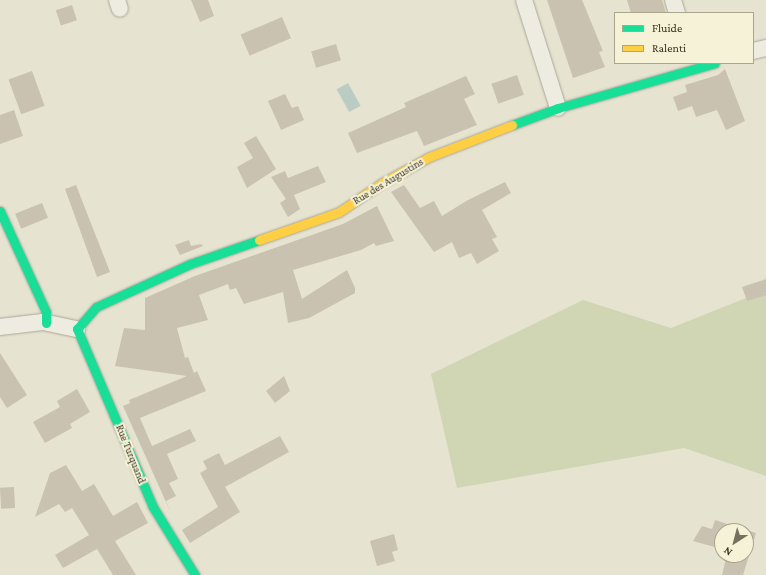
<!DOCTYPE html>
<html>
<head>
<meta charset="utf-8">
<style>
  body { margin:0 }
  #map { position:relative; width:766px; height:575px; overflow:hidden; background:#e6e3d0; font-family:"Crimson Pro",serif }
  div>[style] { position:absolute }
  .green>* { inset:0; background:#d0d6b3 }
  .water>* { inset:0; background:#bbccc4; transform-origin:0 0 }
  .building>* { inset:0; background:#c9c2b1; transform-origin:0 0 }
  .roads { filter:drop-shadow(0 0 1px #aba798) drop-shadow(0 0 1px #aba798) }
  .street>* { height:16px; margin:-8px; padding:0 8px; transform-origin:8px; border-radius:8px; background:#eeece1 }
  .fast>* { height:9px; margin:-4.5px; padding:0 4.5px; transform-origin:4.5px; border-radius:4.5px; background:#16e098 }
  .slow>* { height:9px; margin:-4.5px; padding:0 4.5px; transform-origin:4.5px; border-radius:4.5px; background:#ffcf43 }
  span { translate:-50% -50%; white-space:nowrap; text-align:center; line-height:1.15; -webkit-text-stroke:4px #f5f2d8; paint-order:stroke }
  .street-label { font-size:11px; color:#3a3220 }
  .legend { position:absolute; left:614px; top:12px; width:140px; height:52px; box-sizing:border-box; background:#f5f2d8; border:1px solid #aaa58e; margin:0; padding:5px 7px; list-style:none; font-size:12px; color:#3a3220 }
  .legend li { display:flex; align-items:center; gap:8px; height:20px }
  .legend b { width:20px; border:1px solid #aaa58e }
  .north { position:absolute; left:714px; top:523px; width:40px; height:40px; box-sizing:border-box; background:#f5f2d8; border:1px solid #aaa58e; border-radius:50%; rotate:216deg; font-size:11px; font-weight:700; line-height:16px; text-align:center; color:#3a3220 }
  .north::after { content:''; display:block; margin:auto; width:14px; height:18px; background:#76705e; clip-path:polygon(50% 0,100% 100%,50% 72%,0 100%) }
</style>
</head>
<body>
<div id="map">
  <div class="green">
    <div style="clip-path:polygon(766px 290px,766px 476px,684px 448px,457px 488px,431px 374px,583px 300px,671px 328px)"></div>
  </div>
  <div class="water">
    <div style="left:348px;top:83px;width:26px;height:13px;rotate:61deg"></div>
  </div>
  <div class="building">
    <div style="clip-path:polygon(191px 0,208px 0,214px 16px,200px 22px)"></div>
    <div style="clip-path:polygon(547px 0,582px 0,603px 51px,599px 52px,605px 67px,573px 78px)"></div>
    <div style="clip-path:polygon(627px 0,662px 0,666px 13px,631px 13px)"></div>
    <div style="left:72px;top:5px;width:16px;height:17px;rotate:72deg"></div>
    <div style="left:282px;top:17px;width:23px;height:45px;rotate:67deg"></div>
    <div style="left:336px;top:44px;width:17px;height:26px;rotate:73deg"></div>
    <div style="clip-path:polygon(725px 69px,745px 121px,726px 130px,717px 110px,696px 117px,692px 106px,678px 111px,673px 97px,687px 92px,685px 85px,718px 75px)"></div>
    <div style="left:32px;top:71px;width:37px;height:25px;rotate:70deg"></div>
    <div style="left:517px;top:75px;width:21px;height:27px;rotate:71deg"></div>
    <div style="clip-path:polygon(466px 76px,475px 94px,464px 99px,477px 125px,424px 146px,417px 131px,357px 153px,348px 133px,406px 107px,404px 103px)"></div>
    <div style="clip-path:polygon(285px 94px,292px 108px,298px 106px,304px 120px,281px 130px,268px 101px)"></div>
    <div style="clip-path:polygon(14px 110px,23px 136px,0 144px,0 115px)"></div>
    <div style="clip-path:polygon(256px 136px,276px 169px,247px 188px,237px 167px,253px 158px,244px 143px)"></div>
    <div style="clip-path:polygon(318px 166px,326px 182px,294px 195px,300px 209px,288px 217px,280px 203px,286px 199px,271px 177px,285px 171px,288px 178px)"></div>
    <div style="clip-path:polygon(505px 182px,511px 193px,482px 210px,497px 237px,492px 239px,499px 251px,477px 264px,471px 253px,459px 258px,452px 242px,434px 252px,391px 192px,404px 185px,420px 208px,434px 201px,442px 216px,468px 200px)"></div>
    <div style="clip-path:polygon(76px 185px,110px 272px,97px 277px,65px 189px)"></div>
    <div style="left:42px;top:203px;width:16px;height:29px;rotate:68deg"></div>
    <div style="clip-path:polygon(377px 206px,394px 241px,376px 246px,374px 243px,361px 250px,293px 270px,302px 299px,347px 270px,355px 288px,355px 293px,309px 318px,288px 323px,283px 292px,244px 304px,236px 288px,230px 290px,228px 284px,199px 295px,208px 320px,177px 328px,185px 358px,188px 357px,194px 373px,197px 371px,206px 391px,140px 418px,152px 446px,190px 429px,196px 441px,167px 454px,178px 479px,169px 483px,176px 496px,166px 501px,170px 511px,123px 406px,130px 403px,129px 400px,187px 376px,115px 366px,124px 328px,145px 330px,145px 298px,195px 276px,343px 224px)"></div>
    <div style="clip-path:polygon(189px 240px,191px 246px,201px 244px,203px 246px,180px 255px,175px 245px)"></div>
    <div style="clip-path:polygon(766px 279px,766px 295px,747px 301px,742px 287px)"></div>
    <div style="clip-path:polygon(0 353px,27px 395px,7px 408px,0 397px)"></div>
    <div style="clip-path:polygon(284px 376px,290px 391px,275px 403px,266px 391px)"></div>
    <div style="clip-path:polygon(77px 389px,90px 412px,70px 424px,72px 428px,45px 443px,33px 422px,60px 407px,57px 401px)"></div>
    <div style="clip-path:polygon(280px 436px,289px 452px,225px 487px,240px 512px,190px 543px,182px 530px,218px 507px,200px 473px,207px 469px,203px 461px,219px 453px,225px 465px)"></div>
    <div style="clip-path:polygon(66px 465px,82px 491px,94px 484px,113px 516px,137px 502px,148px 523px,115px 541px,136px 575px,113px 575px,97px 549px,63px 568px,55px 555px,89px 535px,72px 508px,65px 512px,59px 504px,35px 517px,50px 473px)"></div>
    <div style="left:14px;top:487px;width:21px;height:14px;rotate:87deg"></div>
    <div style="clip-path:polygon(715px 520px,756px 533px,743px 575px,722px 575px,727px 555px,746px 555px,746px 531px,722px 531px,722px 549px,693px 541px,702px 526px,712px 529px)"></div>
    <div style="clip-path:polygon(394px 534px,398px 550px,392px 552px,395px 561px,377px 566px,370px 541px)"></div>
  </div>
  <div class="roads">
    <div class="street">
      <div style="left:117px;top:0;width:9px;rotate:72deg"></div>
      <div style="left:524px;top:0;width:113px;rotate:72.5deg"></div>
      <div style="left:673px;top:0;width:14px;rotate:73deg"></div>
      <div style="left:753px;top:51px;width:13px;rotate:-13deg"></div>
      <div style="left:0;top:327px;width:43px;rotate:-6.6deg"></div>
      <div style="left:43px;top:322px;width:35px;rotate:12deg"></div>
    </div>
    <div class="fast">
      <div style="left:512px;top:125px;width:49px;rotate:-20.3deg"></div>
      <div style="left:558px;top:108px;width:163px;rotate:-16deg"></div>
      <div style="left:0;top:211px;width:111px;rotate:65.5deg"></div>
      <div style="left:46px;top:312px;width:11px;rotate:90deg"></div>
      <div style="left:195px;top:575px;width:80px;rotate:-121.7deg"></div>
      <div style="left:153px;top:507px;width:194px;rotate:-113.1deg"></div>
      <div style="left:77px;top:329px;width:29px;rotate:-49deg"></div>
      <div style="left:96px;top:307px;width:103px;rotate:-24.6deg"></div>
      <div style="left:190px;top:264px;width:73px;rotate:-19.2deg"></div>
    </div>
    <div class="slow">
      <div style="left:259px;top:240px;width:85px;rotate:-19.3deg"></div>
      <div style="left:339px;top:212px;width:52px;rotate:-34deg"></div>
      <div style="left:382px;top:183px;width:54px;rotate:-29deg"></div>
      <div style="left:429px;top:157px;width:89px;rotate:-21.1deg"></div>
    </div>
  </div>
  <div class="street-label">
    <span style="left:388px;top:181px;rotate:-31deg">Rue des Augustins</span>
    <span style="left:131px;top:454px;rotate:68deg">Rue Turquand</span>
  </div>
  <ul class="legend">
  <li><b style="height:5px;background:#16e098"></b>Fluide</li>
  <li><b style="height:5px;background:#ffcf43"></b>Ralenti</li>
  </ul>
  <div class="north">N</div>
</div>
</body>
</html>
